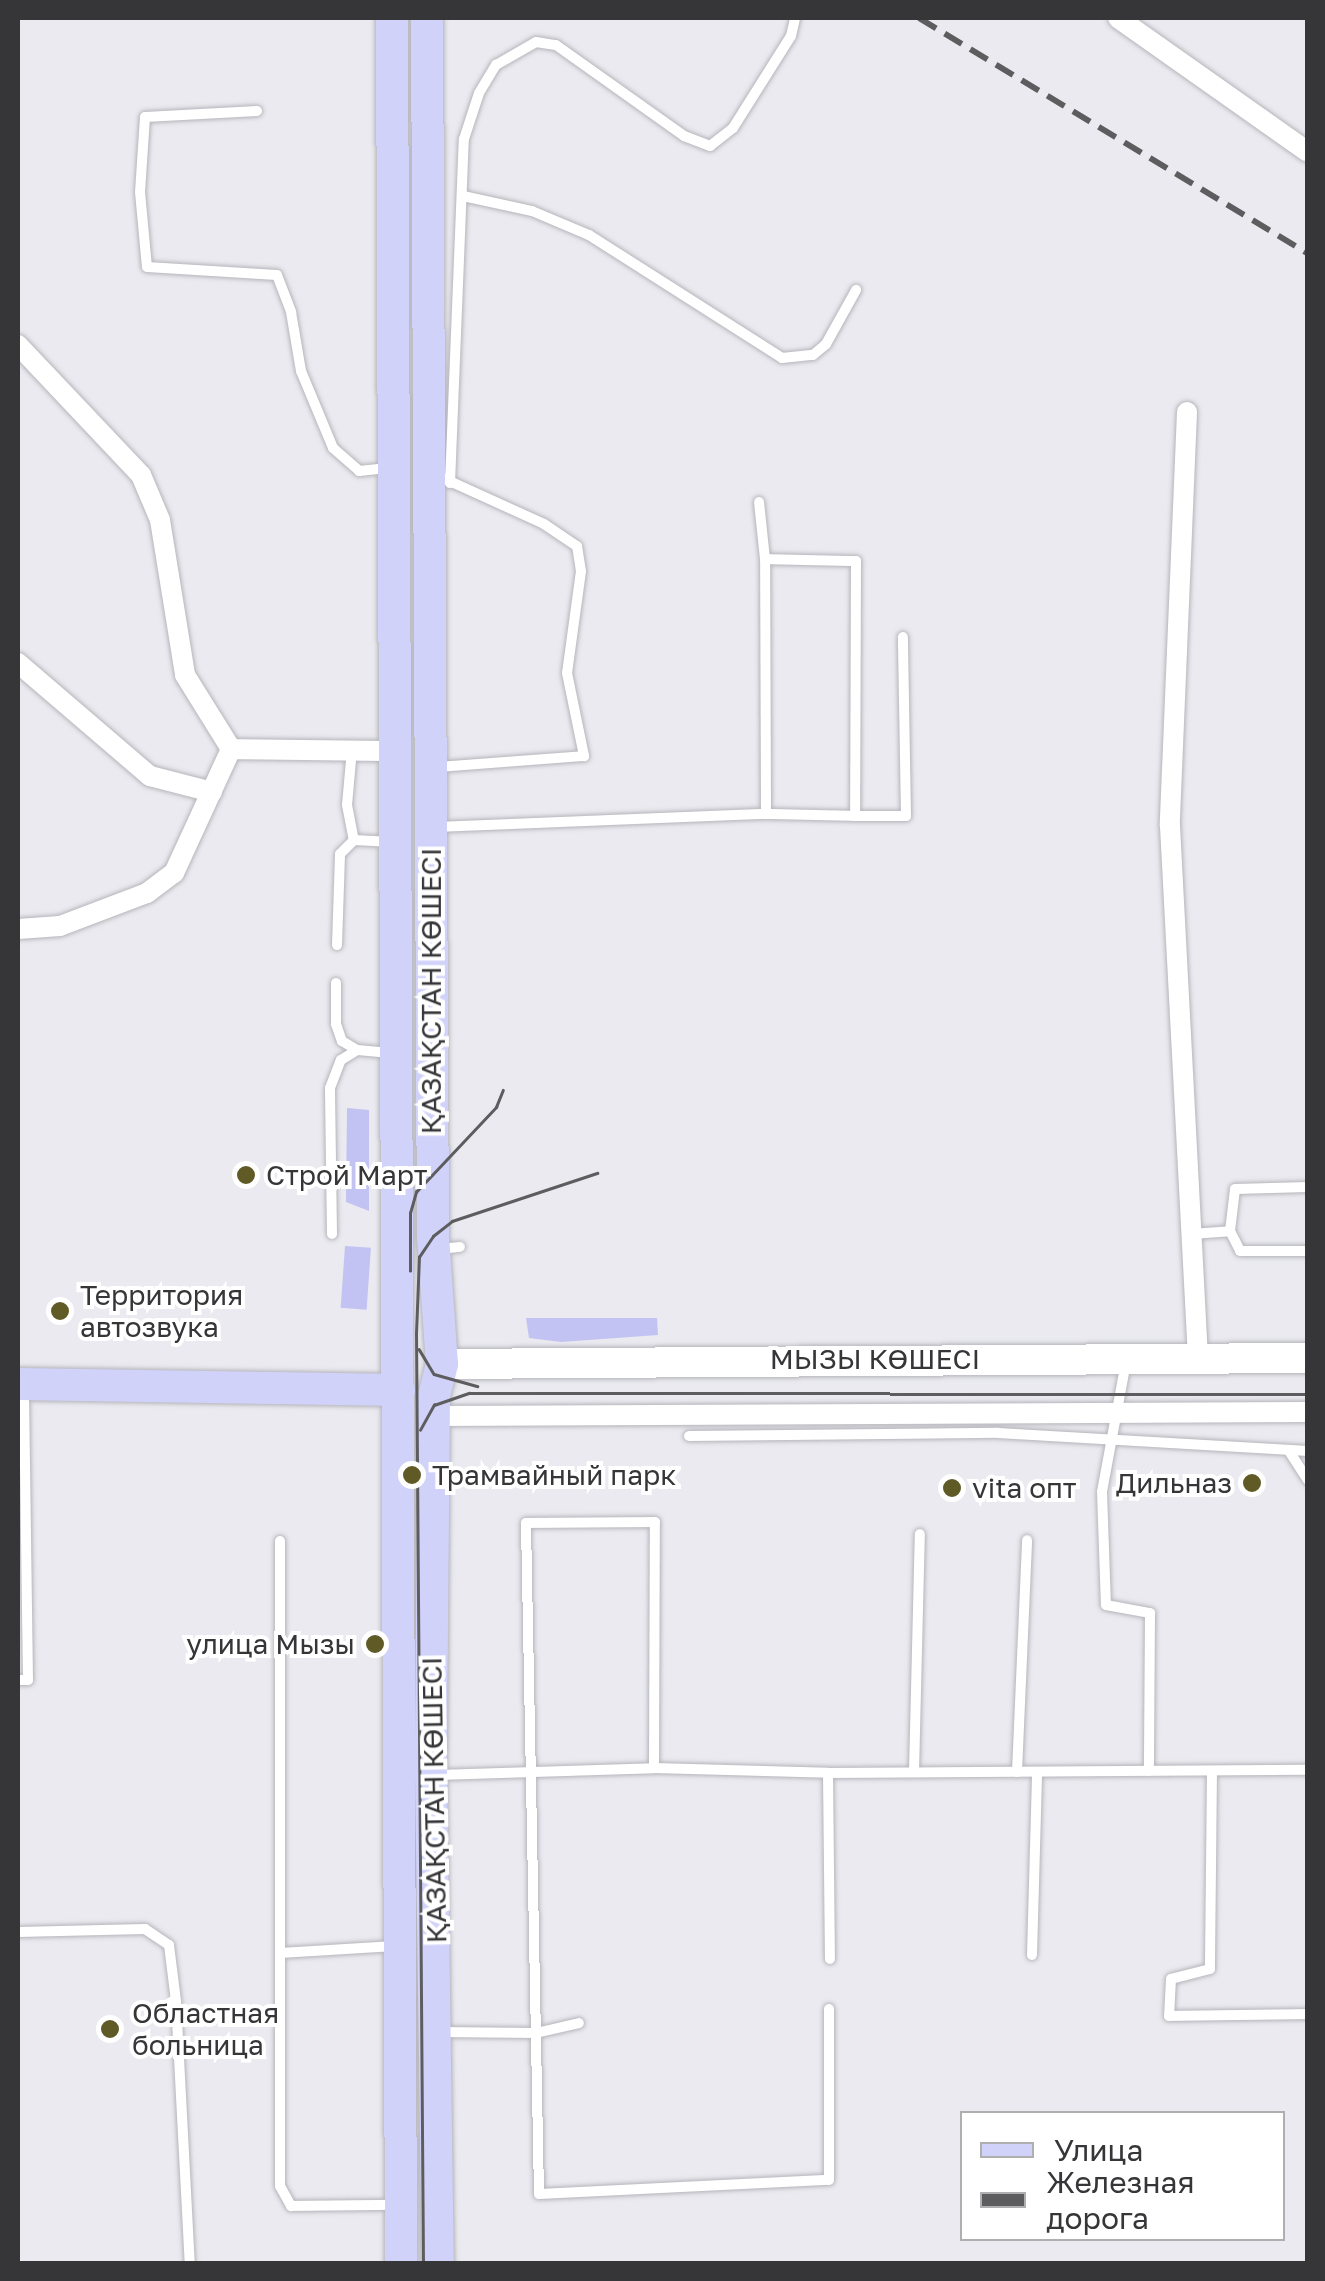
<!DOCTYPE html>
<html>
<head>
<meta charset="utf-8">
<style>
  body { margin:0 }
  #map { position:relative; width:1325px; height:2281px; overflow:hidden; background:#eaeaf0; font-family:"Golos Text",sans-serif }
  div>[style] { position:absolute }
  .green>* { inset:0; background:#c2c3f3; transform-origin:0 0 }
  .roads { filter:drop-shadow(0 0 2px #b5b5bb) drop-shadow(0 0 2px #b5b5bb) }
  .service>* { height:10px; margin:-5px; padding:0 5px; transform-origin:5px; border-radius:5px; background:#fff }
  .minor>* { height:20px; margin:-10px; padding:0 10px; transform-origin:10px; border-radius:10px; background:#fff }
  .secondary>* { height:30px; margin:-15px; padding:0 15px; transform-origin:15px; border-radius:15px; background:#fff }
  .primary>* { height:32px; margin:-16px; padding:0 16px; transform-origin:16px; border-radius:16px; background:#d1d2f9 }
  .tram>* { height:2.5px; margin:-1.25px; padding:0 1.25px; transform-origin:1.25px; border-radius:1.25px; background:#5d5d60 }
  .rail>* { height:6px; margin-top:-3px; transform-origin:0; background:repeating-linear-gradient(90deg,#5d5d60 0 20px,transparent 0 30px) }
  .dots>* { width:28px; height:28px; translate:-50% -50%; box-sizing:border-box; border:5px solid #fff; border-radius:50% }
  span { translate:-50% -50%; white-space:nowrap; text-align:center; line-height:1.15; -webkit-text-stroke:8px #fff; paint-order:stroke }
  .street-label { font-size:28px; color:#363639 }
  .poi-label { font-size:28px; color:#363639 }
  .left { translate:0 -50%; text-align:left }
  .right { translate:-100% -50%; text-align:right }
  .frame { position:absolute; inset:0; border:20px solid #363639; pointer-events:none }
  .legend { position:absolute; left:960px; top:2111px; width:325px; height:130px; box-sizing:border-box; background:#fff; border:2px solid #afafb0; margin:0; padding:12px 18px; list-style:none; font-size:30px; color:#363639 }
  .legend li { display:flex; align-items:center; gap:20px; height:50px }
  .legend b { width:50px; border:2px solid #afafb0 }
</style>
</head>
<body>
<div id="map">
  <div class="green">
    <div style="clip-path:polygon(347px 1108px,369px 1110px,369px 1211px,346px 1202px)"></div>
    <div style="left:345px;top:1246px;width:26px;height:62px;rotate:4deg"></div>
    <div style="clip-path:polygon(526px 1318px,657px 1318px,658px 1335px,561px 1342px,529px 1338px)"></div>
  </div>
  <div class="roads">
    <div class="service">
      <div style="left:257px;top:111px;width:112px;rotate:176.9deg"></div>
      <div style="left:145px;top:117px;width:75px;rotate:93.8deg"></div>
      <div style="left:140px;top:192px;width:75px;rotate:84.7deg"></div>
      <div style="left:147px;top:267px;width:130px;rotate:3.5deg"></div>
      <div style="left:277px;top:275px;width:40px;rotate:69deg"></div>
      <div style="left:291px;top:312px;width:60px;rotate:80.4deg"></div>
      <div style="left:301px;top:371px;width:83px;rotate:67.4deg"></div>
      <div style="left:333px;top:448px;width:35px;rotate:41deg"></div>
      <div style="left:359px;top:471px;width:29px;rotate:-6deg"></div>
      <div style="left:463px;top:196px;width:71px;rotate:12.3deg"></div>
      <div style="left:532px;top:211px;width:62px;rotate:22.8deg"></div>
      <div style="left:589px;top:235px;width:229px;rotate:32.5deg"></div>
      <div style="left:782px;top:358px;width:31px;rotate:-6deg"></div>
      <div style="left:813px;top:355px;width:17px;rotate:-40deg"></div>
      <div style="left:826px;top:344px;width:62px;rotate:-60.9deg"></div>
      <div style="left:434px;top:474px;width:121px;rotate:24.4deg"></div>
      <div style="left:544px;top:524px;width:40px;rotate:34deg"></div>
      <div style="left:577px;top:546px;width:25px;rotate:81deg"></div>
      <div style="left:581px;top:571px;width:103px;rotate:97.8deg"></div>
      <div style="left:567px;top:673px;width:85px;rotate:78.4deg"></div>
      <div style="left:584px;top:756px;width:148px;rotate:175.7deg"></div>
      <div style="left:450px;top:483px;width:344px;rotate:-87.7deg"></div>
      <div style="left:464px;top:139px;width:48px;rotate:-71.9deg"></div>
      <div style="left:479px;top:93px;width:33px;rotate:-59deg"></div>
      <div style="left:496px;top:65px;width:46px;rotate:-29.9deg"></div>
      <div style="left:536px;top:42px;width:20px;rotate:9deg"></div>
      <div style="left:556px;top:45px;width:157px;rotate:35.4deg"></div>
      <div style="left:684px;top:136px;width:28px;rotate:21deg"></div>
      <div style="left:710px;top:146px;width:29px;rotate:-38deg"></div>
      <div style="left:733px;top:128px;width:109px;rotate:-57.8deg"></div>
      <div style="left:791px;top:36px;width:18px;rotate:-77deg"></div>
      <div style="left:759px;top:502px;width:57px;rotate:84deg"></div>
      <div style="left:352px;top:749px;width:56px;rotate:95.1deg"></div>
      <div style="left:347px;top:805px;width:36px;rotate:79deg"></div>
      <div style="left:855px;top:816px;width:51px"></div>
      <div style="left:906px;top:816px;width:179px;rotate:-91deg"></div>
      <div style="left:436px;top:827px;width:330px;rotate:-2.3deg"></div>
      <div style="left:766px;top:814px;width:255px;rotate:-90.2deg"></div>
      <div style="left:765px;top:559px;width:91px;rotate:1.3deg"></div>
      <div style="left:856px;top:561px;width:255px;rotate:90.2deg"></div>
      <div style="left:855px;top:816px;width:89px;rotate:-178.7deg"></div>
      <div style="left:337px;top:945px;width:91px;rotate:-88.1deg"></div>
      <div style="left:340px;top:854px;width:20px;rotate:-45deg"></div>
      <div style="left:354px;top:840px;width:38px;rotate:3deg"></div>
      <div style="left:336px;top:983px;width:41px;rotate:90deg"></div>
      <div style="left:336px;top:1024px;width:18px;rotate:71deg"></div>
      <div style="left:342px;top:1041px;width:17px;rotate:31deg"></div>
      <div style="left:1230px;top:1231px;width:42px;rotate:-83.2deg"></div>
      <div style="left:1235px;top:1189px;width:73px;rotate:-1.6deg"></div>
      <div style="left:332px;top:1234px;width:146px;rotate:-90.8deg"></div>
      <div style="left:330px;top:1088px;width:30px;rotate:-69deg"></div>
      <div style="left:341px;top:1060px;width:19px;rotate:-32deg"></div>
      <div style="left:357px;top:1050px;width:34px;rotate:5deg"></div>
      <div style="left:1191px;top:1234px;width:39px;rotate:-4deg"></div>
      <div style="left:1230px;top:1231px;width:22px;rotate:63deg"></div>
      <div style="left:1240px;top:1251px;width:68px"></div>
      <div style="left:440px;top:1249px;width:20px;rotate:-6deg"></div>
      <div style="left:1126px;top:1362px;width:132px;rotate:100.5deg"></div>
      <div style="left:1102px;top:1492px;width:113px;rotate:88deg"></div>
      <div style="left:1106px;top:1605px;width:45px;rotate:10.3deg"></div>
      <div style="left:1150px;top:1613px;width:158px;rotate:90.4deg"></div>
      <div style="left:689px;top:1436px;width:309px;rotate:-0.6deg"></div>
      <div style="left:998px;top:1433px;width:311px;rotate:3.3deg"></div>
      <div style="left:1289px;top:1451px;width:35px;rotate:57deg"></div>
      <div style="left:280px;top:1541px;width:645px;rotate:90deg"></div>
      <div style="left:280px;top:2186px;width:23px;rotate:61deg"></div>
      <div style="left:291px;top:2206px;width:103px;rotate:-0.6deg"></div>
      <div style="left:18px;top:1680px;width:10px"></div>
      <div style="left:28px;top:1680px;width:289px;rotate:-90.8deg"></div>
      <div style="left:654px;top:1768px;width:246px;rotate:-89.8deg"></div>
      <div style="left:655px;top:1522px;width:129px;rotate:179.6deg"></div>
      <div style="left:526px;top:1523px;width:671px;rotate:88.89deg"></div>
      <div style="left:539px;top:2194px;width:290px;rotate:-2.8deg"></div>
      <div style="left:829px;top:2180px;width:171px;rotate:-90deg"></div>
      <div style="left:1212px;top:1771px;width:198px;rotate:90.6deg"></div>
      <div style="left:1210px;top:1969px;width:40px;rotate:165.6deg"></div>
      <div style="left:1171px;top:1979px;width:37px;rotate:93deg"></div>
      <div style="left:1169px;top:2016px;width:139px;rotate:-0.8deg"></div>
      <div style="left:914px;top:1772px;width:238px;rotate:-88.6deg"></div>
      <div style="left:1017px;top:1772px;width:232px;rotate:-87.5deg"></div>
      <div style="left:828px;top:1773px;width:186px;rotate:89.4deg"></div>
      <div style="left:437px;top:1775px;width:217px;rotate:-1.8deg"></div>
      <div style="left:654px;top:1768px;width:174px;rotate:1.6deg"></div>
      <div style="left:828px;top:1773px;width:480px;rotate:-0.4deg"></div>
      <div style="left:18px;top:1932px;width:127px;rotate:-1.4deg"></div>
      <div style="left:145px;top:1929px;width:29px;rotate:34deg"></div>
      <div style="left:169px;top:1945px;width:56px;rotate:82.9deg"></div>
      <div style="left:176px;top:2001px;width:263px;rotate:87deg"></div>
      <div style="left:281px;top:1953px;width:113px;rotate:-3.5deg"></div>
      <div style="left:1032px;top:1955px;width:183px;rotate:-88.4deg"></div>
      <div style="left:438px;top:2032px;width:98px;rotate:0.6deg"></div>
      <div style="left:536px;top:2033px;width:44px;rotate:-13.1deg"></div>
    </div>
    <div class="minor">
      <div style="left:1118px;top:18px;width:232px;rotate:35.2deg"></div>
      <div style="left:18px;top:345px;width:179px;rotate:46.6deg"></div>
      <div style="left:141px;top:475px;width:49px;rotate:67.1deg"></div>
      <div style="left:160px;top:520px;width:157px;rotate:80.8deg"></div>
      <div style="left:185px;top:675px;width:87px;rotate:58.1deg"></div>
      <div style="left:1187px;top:412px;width:414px;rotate:92.4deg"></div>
      <div style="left:1170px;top:826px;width:533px;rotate:86.99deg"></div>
      <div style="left:18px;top:663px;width:174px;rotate:40.6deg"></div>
      <div style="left:150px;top:776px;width:64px;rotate:14.5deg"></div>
      <div style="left:18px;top:929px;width:42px;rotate:-4.1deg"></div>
      <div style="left:60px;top:926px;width:93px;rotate:-20.8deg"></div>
      <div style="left:147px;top:893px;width:34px;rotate:-37deg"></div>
      <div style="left:174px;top:873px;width:136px;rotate:-65.3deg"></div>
      <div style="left:231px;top:749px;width:166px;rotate:0.7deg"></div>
      <div style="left:434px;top:1416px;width:874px;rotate:-0.26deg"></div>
    </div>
    <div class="secondary">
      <div style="left:442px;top:1364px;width:866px;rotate:-0.4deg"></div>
    </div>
    <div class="primary">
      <div style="left:392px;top:18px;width:2246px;rotate:89.77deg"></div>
      <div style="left:427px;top:18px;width:1218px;rotate:89.72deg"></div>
      <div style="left:433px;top:1236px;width:128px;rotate:86deg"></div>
      <div style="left:442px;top:1364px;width:34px;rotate:104deg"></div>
      <div style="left:434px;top:1397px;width:378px;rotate:90.5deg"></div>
      <div style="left:431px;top:1775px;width:489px;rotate:89.2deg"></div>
      <div style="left:18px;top:1384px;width:381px;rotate:0.9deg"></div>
    </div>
  </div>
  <div class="tram">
    <div style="left:410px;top:1271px;width:58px;rotate:-90deg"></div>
    <div style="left:410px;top:1213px;width:22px;rotate:-74deg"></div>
    <div style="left:416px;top:1192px;width:117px;rotate:-46.7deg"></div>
    <div style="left:496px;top:1107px;width:18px;rotate:-68deg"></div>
    <div style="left:419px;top:1349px;width:29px;rotate:59deg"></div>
    <div style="left:434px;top:1374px;width:45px;rotate:15.6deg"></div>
    <div style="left:420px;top:1430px;width:29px;rotate:-61deg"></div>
    <div style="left:434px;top:1405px;width:37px;rotate:-19deg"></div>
    <div style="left:469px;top:1393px;width:839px;rotate:0.07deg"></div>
    <div style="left:423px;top:2264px;width:930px;rotate:-90.43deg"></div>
    <div style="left:416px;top:1334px;width:77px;rotate:-87.8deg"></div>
    <div style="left:419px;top:1257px;width:25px;rotate:-56deg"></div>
    <div style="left:433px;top:1236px;width:24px;rotate:-38deg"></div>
    <div style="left:452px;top:1221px;width:153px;rotate:-18.3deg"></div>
  </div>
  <div class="rail">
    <div style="left:919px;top:18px;width:455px;rotate:31.2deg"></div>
  </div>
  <div class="dots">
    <div style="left:246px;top:1175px;background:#605a27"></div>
    <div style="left:60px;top:1311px;background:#605a27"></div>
    <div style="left:412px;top:1475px;background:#605a27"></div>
    <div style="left:1252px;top:1483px;background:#605a27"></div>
    <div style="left:952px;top:1488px;background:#605a27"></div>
    <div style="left:375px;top:1644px;background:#605a27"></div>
    <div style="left:110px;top:2029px;background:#605a27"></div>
  </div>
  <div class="street-label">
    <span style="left:431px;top:991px;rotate:-90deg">ҚАЗАҚСТАН КӨШЕСІ</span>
    <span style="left:875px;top:1359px">МЫЗЫ КӨШЕСІ</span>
    <span style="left:434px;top:1800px;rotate:-91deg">ҚАЗАҚСТАН КӨШЕСІ</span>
  </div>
  <div class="poi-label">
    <span class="left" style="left:266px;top:1175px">Строй Март</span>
    <span class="left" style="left:80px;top:1311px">Территория<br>автозвука</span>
    <span class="left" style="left:432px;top:1475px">Трамвайный парк</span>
    <span class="right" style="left:1232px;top:1483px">Дильназ</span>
    <span class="left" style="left:972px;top:1488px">vita опт</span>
    <span class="right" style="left:355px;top:1644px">улица Мызы</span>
    <span class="left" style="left:132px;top:2029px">Областная<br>больница</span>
  </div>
  <div class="frame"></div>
  <ul class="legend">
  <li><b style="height:12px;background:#d1d2f9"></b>Улица</li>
  <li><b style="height:12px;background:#5d5d60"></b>Железная дорога</li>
  </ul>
</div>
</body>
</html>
